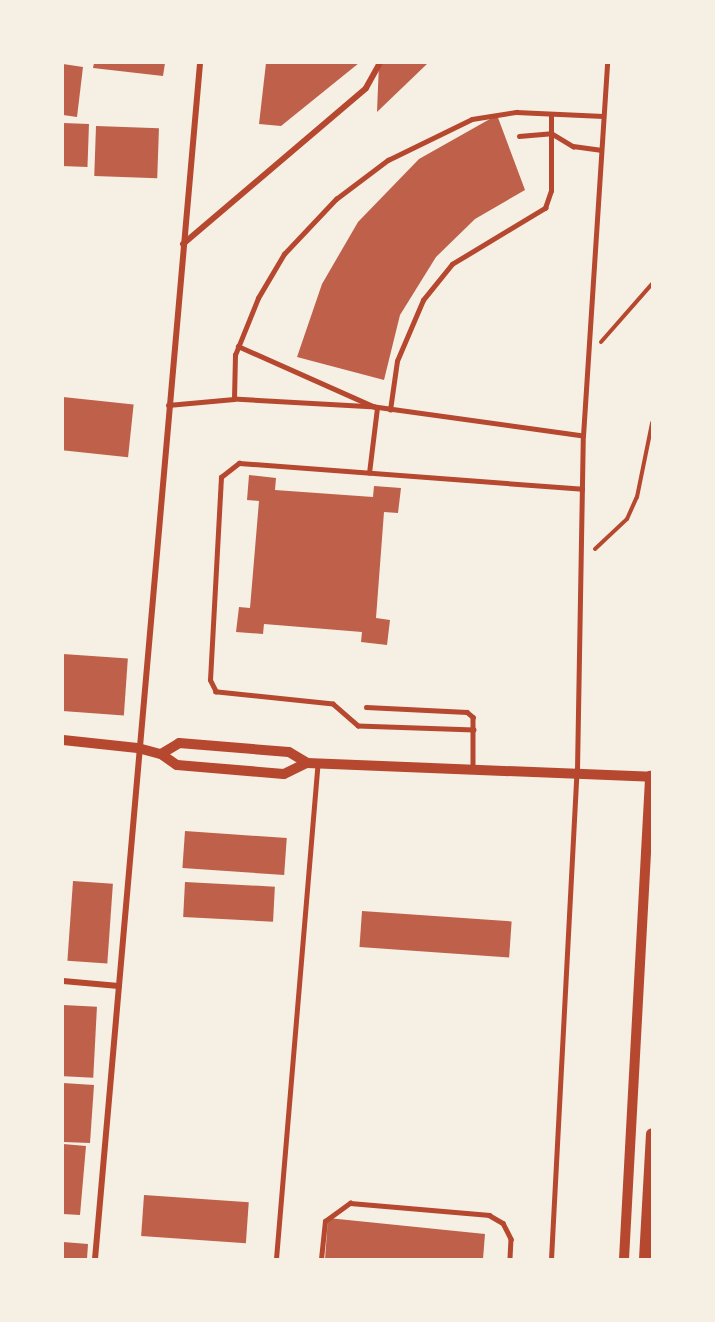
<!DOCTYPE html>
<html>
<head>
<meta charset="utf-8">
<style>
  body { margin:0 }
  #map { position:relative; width:715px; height:1322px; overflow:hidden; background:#f6efe4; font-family:"Work Sans",sans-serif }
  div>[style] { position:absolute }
  .building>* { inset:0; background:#bf614a; transform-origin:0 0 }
  .path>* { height:4px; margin:-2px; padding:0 2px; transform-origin:2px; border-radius:2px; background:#b5482f }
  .service>* { height:4.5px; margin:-2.25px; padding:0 2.25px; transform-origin:2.25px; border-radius:2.25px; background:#b5482f }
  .minor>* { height:6px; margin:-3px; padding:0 3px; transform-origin:3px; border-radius:3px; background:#b5482f }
  .tertiary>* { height:10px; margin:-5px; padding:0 5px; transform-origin:5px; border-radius:5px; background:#b5482f }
  .secondary>* { height:12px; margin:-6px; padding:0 6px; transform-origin:6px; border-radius:6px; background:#b5482f }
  span { translate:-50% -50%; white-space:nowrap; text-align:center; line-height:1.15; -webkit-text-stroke:4.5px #f6efe4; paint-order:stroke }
  .frame { position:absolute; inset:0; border:64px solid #f6efe4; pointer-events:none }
</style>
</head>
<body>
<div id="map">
  <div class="building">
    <div style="clip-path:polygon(94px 63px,165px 63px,163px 76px,93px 68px)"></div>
    <div style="clip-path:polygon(266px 63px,359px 63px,281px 126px,259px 124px)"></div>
    <div style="clip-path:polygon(379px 63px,428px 63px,377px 112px)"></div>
    <div style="clip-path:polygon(63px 64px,83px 67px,77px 117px,63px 115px)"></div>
    <div style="clip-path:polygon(497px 115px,525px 190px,475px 219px,436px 257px,400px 315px,384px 380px,297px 357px,322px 284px,358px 222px,419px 159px)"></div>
    <div style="left:63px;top:123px;width:26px;height:43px;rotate:2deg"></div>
    <div style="left:96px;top:126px;width:63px;height:50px;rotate:2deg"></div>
    <div style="left:63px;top:397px;width:71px;height:53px;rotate:6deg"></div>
    <div style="clip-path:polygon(249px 475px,276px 478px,275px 490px,373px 497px,374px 486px,401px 488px,398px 513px,384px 512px,376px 618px,390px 620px,387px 645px,361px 642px,362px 632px,264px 624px,263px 634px,236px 632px,239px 607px,250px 608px,259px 501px,247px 500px)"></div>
    <div style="left:63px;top:654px;width:65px;height:57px;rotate:4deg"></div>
    <div style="left:185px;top:831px;width:102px;height:37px;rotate:4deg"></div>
    <div style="left:73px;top:881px;width:40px;height:80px;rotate:4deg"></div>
    <div style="left:185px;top:882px;width:90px;height:35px;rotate:3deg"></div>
    <div style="left:362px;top:911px;width:150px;height:36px;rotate:4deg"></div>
    <div style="left:63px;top:1005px;width:34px;height:71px;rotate:3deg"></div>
    <div style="clip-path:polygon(63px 1083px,94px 1085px,90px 1143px,63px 1142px)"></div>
    <div style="clip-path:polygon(63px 1144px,86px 1146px,80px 1215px,63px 1214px)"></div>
    <div style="left:144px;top:1195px;width:105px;height:41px;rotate:4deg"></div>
    <div style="clip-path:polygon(328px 1218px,485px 1234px,483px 1259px,325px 1259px)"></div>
    <div style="clip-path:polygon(63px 1242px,88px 1244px,87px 1259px,63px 1259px)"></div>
  </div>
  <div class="path">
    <div style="left:601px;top:342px;width:77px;rotate:-48.7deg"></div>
    <div style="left:595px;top:549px;width:44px;rotate:-43.2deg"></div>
    <div style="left:627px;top:519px;width:24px;rotate:-66deg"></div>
    <div style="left:637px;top:497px;width:76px;rotate:-78.5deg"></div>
  </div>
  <div class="service">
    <div style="left:519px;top:136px;width:32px;rotate:-5deg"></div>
    <div style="left:551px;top:133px;width:26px;rotate:31deg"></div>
    <div style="left:573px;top:146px;width:27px;rotate:8deg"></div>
    <div style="left:238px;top:346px;width:148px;rotate:24deg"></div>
    <div style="left:168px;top:405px;width:66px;rotate:-5.2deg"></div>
    <div style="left:390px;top:410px;width:49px;rotate:-81.9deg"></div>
    <div style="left:397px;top:361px;width:66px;rotate:-66.9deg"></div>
    <div style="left:423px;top:300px;width:46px;rotate:-51.1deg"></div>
    <div style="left:452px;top:264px;width:109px;rotate:-31.1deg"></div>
    <div style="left:545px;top:208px;width:18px;rotate:-71deg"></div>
    <div style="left:551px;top:191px;width:76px;rotate:-90deg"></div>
    <div style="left:583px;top:436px;width:210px;rotate:-172.1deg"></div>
    <div style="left:375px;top:407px;width:141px;rotate:-176.8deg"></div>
    <div style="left:234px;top:399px;width:44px;rotate:-88.7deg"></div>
    <div style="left:235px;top:355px;width:61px;rotate:-68deg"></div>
    <div style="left:258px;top:298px;width:51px;rotate:-59.4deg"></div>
    <div style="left:284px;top:254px;width:76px;rotate:-46.6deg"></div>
    <div style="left:336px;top:199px;width:65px;rotate:-36.9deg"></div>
    <div style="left:388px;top:160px;width:93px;rotate:-26deg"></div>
    <div style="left:472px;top:119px;width:45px;rotate:-9deg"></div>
    <div style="left:516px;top:112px;width:87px;rotate:2.6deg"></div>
    <div style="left:369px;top:473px;width:65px;rotate:-83deg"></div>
    <div style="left:366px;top:707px;width:101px;rotate:2.8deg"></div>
    <div style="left:467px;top:712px;width:8px;rotate:40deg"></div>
    <div style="left:473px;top:717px;width:51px;rotate:90deg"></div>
    <div style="left:474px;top:730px;width:116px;rotate:-178deg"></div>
    <div style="left:358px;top:726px;width:33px;rotate:-139deg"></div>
    <div style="left:333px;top:704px;width:118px;rotate:-174.1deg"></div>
    <div style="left:216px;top:692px;width:13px;rotate:-117deg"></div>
    <div style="left:210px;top:680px;width:203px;rotate:-86.9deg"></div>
    <div style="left:221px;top:477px;width:23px;rotate:-38deg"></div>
    <div style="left:239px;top:463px;width:344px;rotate:4.3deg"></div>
    <div style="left:276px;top:1259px;width:497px;rotate:-85.2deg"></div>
    <div style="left:321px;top:1259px;width:38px;rotate:-84deg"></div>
    <div style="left:325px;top:1221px;width:31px;rotate:-36deg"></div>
    <div style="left:350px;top:1203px;width:140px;rotate:4.9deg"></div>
    <div style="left:489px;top:1215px;width:16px;rotate:30deg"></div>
    <div style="left:503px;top:1223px;width:18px;rotate:63deg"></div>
    <div style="left:511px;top:1239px;width:20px;rotate:93deg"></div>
    <div style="left:551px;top:1259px;width:490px;rotate:-87deg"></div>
    <div style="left:577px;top:770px;width:334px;rotate:-89deg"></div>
    <div style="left:583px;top:436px;width:374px;rotate:-86.3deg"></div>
  </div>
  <div class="minor">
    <div style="left:183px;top:244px;width:240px;rotate:-40.4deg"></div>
    <div style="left:366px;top:88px;width:29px;rotate:-61deg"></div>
    <div style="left:63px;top:981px;width:56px;rotate:5.1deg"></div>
    <div style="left:95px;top:1259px;width:1201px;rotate:-84.98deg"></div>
  </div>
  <div class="tertiary">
    <div style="left:63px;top:740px;width:75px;rotate:6.1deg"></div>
    <div style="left:138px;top:748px;width:24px;rotate:15deg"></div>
    <div style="left:161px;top:754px;width:19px;rotate:35deg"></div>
    <div style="left:177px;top:765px;width:107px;rotate:4.8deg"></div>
    <div style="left:284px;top:774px;width:25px;rotate:-26deg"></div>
    <div style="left:307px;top:763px;width:345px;rotate:2.3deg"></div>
    <div style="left:161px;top:754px;width:21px;rotate:-31deg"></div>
    <div style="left:179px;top:743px;width:110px;rotate:4.7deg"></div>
    <div style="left:289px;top:752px;width:21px;rotate:31deg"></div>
    <div style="left:624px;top:1259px;width:484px;rotate:-86.9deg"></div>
  </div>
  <div class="secondary">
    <div style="left:645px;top:1259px;width:125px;rotate:-86.8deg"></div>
  </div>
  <div class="frame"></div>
</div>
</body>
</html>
